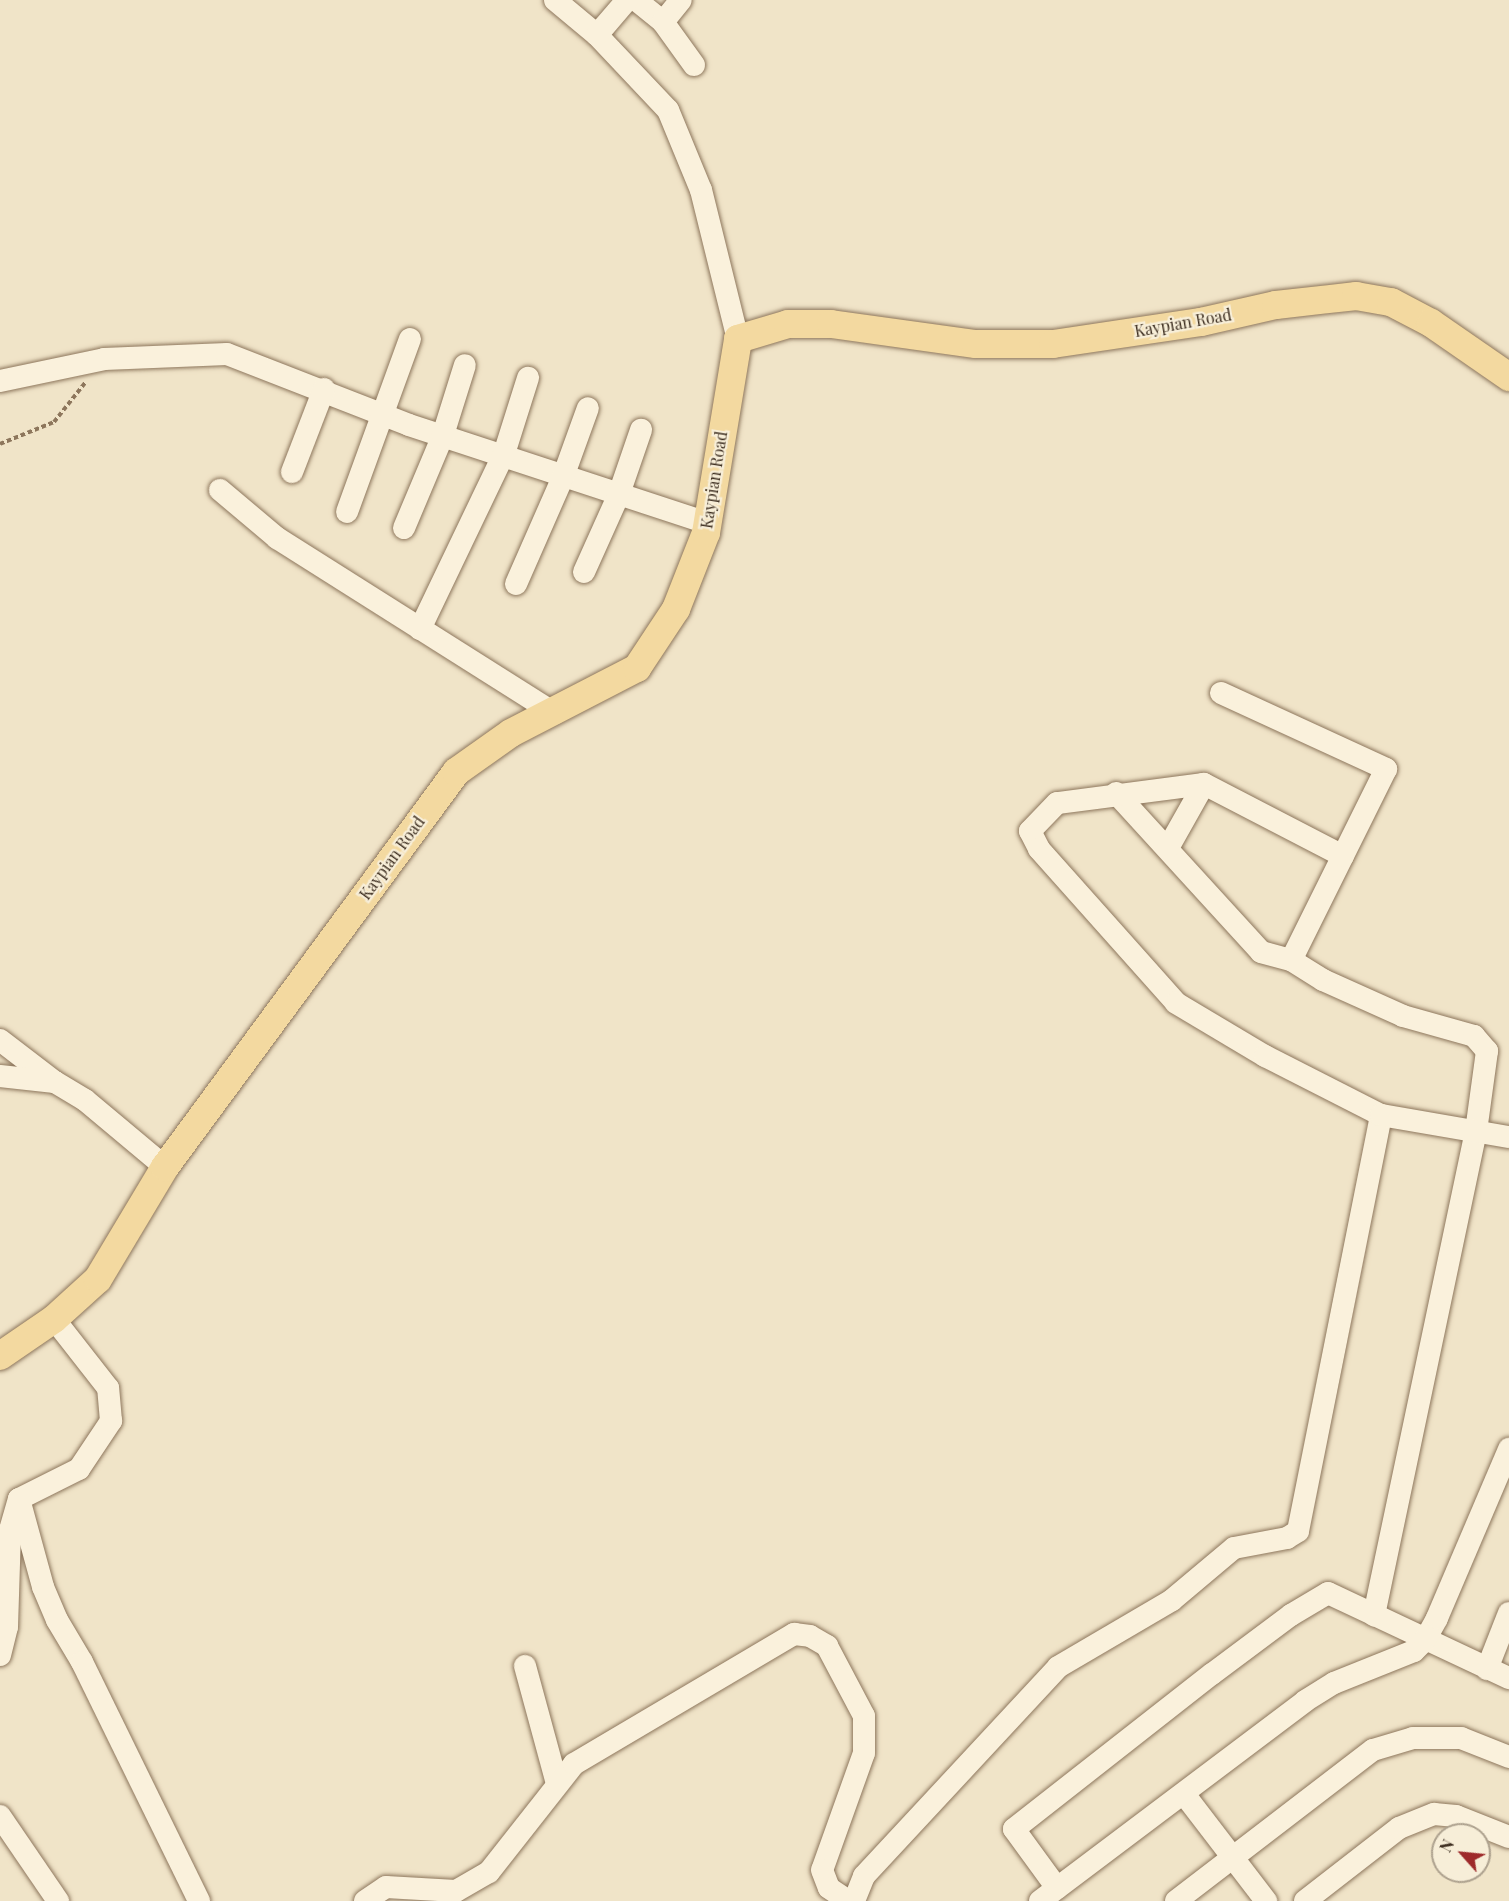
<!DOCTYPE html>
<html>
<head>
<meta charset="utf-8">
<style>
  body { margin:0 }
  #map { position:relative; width:1509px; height:1901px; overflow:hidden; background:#f0e4c8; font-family:"Playfair Display",serif }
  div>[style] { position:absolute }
  .path>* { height:4px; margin-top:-2px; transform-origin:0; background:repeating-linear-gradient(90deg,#8d765c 0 4.5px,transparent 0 7.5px) }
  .roads { filter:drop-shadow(0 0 2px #8d765c) drop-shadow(0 0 2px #8d765c) }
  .minor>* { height:22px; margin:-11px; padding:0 11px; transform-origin:11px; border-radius:11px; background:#faf1dc }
  .major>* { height:28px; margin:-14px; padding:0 14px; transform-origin:14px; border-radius:14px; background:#f3d9a0 }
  span { translate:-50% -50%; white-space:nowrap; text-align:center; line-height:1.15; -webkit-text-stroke:4.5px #f7eed8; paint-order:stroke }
  .street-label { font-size:16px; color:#3d2e20 }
  .north { position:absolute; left:1431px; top:1823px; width:60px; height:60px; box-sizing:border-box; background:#f7eed8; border:2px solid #ada18e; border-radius:50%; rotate:297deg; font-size:16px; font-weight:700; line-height:24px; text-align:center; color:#3d2e20 }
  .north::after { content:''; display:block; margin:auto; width:21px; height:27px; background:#9e2a2b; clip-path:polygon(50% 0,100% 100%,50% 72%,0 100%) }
</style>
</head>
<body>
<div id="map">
  <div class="path">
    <div style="left:0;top:444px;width:58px;rotate:-22.2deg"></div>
    <div style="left:54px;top:422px;width:50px;rotate:-51.5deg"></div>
  </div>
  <div class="roads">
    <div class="minor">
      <div style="left:555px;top:0;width:55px;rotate:39.8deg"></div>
      <div style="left:597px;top:35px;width:103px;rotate:46.6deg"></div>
      <div style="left:668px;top:110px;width:87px;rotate:67.6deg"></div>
      <div style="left:701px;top:190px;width:154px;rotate:76.1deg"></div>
      <div style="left:636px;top:0;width:35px;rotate:39deg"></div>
      <div style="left:663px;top:22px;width:53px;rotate:54.2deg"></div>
      <div style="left:663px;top:22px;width:28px;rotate:-51deg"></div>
      <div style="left:597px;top:35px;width:46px;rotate:-49.4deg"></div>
      <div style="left:0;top:381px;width:106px;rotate:-11.9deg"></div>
      <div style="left:104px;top:359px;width:123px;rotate:-2.3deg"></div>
      <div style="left:227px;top:354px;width:195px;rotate:21.3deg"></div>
      <div style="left:409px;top:425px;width:314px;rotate:18.2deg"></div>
      <div style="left:292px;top:472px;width:89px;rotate:-68.9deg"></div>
      <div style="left:220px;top:490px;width:75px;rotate:40.1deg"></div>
      <div style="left:277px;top:538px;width:328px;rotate:32.3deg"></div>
      <div style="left:347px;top:512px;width:184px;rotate:-70deg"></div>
      <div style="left:404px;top:528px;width:101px;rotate:-67.2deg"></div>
      <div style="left:443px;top:435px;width:73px;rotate:-72.6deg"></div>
      <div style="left:584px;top:572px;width:85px;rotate:-65.8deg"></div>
      <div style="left:619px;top:494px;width:68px;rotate:-71deg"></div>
      <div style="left:516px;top:584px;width:117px;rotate:-66.3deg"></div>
      <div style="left:563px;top:477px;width:73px;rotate:-70.1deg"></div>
      <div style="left:420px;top:629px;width:194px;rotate:-64.4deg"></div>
      <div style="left:504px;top:454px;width:80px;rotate:-72.5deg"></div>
      <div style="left:1221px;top:693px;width:182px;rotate:24.7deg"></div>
      <div style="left:1386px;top:769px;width:213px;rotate:116.4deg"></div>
      <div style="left:1116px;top:793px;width:215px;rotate:47.6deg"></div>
      <div style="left:1261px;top:952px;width:31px;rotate:15deg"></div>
      <div style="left:1291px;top:960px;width:38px;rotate:32deg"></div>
      <div style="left:1323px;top:980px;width:88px;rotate:24.2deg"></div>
      <div style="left:1403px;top:1016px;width:74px;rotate:15.7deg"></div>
      <div style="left:1474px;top:1036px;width:20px;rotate:49deg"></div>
      <div style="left:1487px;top:1051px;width:81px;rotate:97.8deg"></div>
      <div style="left:1476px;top:1131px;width:495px;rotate:101.9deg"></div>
      <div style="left:1168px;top:848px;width:73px;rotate:-60.6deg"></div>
      <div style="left:1343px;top:856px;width:157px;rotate:-152.6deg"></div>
      <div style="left:1204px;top:784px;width:148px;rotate:172.6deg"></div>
      <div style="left:1057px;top:803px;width:39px;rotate:134deg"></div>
      <div style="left:1030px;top:831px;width:20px;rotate:63deg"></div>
      <div style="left:1039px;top:849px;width:206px;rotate:48.3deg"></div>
      <div style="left:1176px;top:1003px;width:104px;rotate:30.8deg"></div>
      <div style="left:1265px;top:1056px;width:130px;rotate:27deg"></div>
      <div style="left:0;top:1040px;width:69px;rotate:37.4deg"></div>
      <div style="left:55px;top:1082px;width:35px;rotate:31deg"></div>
      <div style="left:85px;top:1100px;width:104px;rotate:39.9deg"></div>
      <div style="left:0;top:1076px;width:55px;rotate:6.2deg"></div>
      <div style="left:19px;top:1499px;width:91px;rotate:74.7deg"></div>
      <div style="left:43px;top:1587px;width:36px;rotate:67deg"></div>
      <div style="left:57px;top:1620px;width:49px;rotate:59.2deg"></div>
      <div style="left:82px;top:1662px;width:266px;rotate:63.9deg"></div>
      <div style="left:0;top:1655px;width:29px;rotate:-76deg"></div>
      <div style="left:7px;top:1627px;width:97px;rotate:-88.2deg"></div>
      <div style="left:10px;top:1530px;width:32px;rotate:-74deg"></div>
      <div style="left:19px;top:1499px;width:67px;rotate:-26.6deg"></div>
      <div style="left:79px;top:1469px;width:58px;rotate:-56.3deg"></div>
      <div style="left:111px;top:1421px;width:33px;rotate:-95deg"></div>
      <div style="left:108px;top:1388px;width:88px;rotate:-128deg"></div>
      <div style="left:525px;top:1666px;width:122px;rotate:74.8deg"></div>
      <div style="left:1487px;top:1669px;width:60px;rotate:-68.6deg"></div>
      <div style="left:1184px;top:1794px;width:135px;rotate:52.5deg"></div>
      <div style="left:0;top:1816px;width:103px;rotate:55.7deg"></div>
      <div style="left:1057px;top:1888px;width:73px;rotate:-126.1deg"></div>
      <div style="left:1014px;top:1829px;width:251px;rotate:-38.1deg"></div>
      <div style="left:1212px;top:1674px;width:99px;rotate:-36.8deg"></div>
      <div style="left:1291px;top:1615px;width:43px;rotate:-30.7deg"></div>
      <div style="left:1328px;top:1593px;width:200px;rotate:25.2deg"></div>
      <div style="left:365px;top:1901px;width:25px;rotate:-34deg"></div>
      <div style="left:386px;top:1887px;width:70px;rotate:3.3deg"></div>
      <div style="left:456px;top:1891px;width:38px;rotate:-30deg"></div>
      <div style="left:489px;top:1872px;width:137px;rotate:-51.8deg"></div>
      <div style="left:574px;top:1764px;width:256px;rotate:-30.6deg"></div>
      <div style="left:794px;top:1634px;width:16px;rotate:7deg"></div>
      <div style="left:810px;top:1636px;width:20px;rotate:30deg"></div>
      <div style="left:827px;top:1646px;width:79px;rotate:62.1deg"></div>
      <div style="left:864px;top:1716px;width:37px;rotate:90deg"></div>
      <div style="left:864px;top:1753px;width:124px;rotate:109.7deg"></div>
      <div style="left:822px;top:1870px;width:19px;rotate:69deg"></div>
      <div style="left:829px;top:1888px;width:23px;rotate:34deg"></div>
      <div style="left:854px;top:1901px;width:27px;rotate:-68deg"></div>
      <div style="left:864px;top:1876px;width:285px;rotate:-47.1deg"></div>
      <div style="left:1058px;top:1667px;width:132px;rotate:-30.4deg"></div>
      <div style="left:1172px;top:1600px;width:81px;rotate:-40deg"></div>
      <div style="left:1234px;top:1548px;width:54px;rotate:-10.7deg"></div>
      <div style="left:1287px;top:1538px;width:13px;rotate:-32deg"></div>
      <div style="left:1298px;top:1531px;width:424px;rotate:-78.7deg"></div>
      <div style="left:1381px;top:1115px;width:130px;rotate:9.8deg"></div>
      <div style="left:1040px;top:1901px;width:332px;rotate:-37deg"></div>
      <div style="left:1305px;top:1701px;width:34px;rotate:-32deg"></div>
      <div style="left:1334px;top:1683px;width:86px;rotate:-21.8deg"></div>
      <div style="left:1414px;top:1651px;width:16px;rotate:-45deg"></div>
      <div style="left:1425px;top:1640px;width:25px;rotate:-61deg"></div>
      <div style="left:1437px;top:1618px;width:184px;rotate:-66.9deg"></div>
      <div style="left:1176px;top:1901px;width:248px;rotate:-37.5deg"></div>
      <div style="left:1373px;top:1750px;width:42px;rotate:-16.7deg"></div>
      <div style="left:1413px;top:1738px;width:48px"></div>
      <div style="left:1461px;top:1738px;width:52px;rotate:21.6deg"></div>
      <div style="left:1305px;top:1901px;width:119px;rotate:-37.8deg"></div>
      <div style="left:1399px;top:1828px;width:38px;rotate:-22deg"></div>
      <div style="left:1434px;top:1814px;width:22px;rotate:5deg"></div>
      <div style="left:1456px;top:1816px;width:57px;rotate:21.6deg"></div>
    </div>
    <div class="major">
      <div style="left:0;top:1356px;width:65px;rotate:-34.4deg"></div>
      <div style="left:54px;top:1319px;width:59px;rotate:-42.3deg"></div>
      <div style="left:98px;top:1279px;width:131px;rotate:-59.1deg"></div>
      <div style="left:165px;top:1167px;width:491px;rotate:-53.6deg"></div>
      <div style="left:456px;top:772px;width:67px;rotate:-35.3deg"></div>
      <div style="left:511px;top:733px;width:142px;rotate:-27.3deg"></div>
      <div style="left:637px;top:668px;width:71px;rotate:-56.5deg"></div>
      <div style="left:676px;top:609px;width:82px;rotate:-68.5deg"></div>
      <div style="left:706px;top:533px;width:197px;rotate:-80.6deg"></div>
      <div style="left:738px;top:339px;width:52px;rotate:-16.7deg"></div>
      <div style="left:788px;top:324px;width:43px"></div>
      <div style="left:831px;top:324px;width:146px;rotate:7.9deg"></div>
      <div style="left:976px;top:344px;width:77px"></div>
      <div style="left:1053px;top:344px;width:150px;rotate:-8.5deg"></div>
      <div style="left:1201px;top:322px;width:77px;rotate:-12.8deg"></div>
      <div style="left:1276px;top:305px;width:81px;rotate:-6.4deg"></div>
      <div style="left:1356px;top:296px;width:36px;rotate:10deg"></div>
      <div style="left:1391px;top:302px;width:45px;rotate:27.7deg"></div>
      <div style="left:1431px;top:323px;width:95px;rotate:34.7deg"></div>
    </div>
  </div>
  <div class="street-label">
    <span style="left:1183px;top:323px;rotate:-10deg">Kaypian Road</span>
    <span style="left:714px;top:480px;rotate:-81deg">Kaypian Road</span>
    <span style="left:392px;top:858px;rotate:-54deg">Kaypian Road</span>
  </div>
  <div class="north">N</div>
</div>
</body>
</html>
